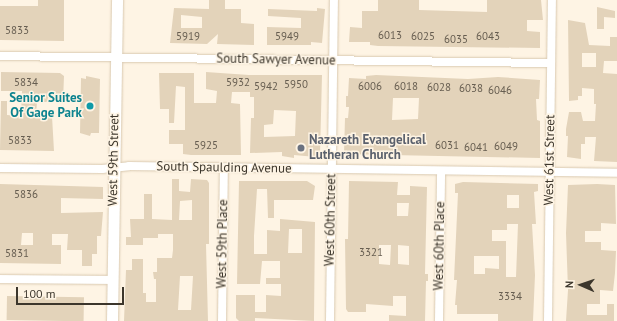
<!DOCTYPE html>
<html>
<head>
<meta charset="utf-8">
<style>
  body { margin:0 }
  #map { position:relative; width:617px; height:321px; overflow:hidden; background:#fef4e4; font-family:"PT Sans",sans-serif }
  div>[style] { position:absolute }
  .building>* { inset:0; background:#e3d3ba; transform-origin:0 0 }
  .roads { filter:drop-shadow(0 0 1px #d9c9b0) drop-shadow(0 0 1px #d9c9b0) }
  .street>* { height:8px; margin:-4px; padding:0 4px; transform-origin:4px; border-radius:4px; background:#fff }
  .secondary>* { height:11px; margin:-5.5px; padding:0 5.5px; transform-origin:5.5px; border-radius:5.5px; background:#fff }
  .dots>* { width:11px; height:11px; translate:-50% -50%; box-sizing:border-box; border:2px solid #fef4e4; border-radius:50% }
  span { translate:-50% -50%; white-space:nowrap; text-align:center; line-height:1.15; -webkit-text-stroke:3px #fef4e4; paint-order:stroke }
  .number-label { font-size:11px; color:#665d50 }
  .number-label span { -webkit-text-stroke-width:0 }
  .street-label { font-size:13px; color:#3c362c }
  .culture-label { font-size:13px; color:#0d838f; font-weight:700 }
  .right { translate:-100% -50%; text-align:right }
  .worship-label { font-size:13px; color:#5b616d; font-weight:700 }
  .left { translate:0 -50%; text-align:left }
  .north { position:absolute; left:561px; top:265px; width:40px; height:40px; -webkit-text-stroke:3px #fef4e4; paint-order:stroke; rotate:272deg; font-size:11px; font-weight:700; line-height:16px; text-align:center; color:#3c362c }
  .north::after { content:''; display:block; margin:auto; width:14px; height:18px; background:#3c362c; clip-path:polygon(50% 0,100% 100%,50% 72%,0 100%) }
  .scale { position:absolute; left:16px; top:287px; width:108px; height:18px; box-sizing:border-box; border:2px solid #3c362c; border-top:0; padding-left:5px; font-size:12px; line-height:14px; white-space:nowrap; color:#3c362c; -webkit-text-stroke:3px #fef4e4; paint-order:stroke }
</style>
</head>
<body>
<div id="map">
  <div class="building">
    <div style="clip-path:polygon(38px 0,64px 0,64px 41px,0 40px,0 6px,38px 6px)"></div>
    <div style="clip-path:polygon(evenodd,209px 0,225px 0,225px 9px,241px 9px,241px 23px,254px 24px,254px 45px,217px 44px,218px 34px,207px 44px,170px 43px,174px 8px,209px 9px,209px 0,181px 15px,202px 17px,202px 28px,181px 28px,181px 15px)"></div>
    <div style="clip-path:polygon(378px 0,419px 0,419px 10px,487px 12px,487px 0,541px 0,543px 20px,527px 20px,527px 31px,540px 32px,540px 48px,378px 46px,370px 45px,370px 42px,349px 42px,350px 27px,362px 28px,362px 11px,378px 11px)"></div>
    <div style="clip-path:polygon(597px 7px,615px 11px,615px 18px,604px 17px,604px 29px,597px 29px)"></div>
    <div style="clip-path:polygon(317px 8px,325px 9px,322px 43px,311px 42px,311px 45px,267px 45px,267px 27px,301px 28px,301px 18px,268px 16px,268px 9px,317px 11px)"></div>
    <div style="clip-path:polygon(evenodd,568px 20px,585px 23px,589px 45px,610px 46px,610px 37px,617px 37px,617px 61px,604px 61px,603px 73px,617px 74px,617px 162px,594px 161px,596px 137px,585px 137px,585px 144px,581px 144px,581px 159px,567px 157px,568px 136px,566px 136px,566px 129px,569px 112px,581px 112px,583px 121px,595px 121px,596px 104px,594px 104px,594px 89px,582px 88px,582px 96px,578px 96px,578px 100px,569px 101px,568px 20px,582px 53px,596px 53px,596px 67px,582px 67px,582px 53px)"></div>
    <div style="clip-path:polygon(1px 72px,60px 73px,64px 76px,63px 102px,37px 102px,36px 116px,52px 116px,54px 151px,0 150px,1px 101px,7px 101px,7px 115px,21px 116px,22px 91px,1px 91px)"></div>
    <div style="clip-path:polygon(evenodd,206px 72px,249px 75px,322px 75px,320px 154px,316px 154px,316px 157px,294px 155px,294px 158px,282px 156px,282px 152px,250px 153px,251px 118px,254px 118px,254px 97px,250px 97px,250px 92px,232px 92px,231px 103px,240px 104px,241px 155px,191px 155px,183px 154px,183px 144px,169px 144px,169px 130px,185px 130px,185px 87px,176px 86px,174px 123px,169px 123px,169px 109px,160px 109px,159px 73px,194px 73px,194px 103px,216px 103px,217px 91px,206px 89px,206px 72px,274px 110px,296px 111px,295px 136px,264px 137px,264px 125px,273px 124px,274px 110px)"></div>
    <div style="clip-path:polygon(evenodd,376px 75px,468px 79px,498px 77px,540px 80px,539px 99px,536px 99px,537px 120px,540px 121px,540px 158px,344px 154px,345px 118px,348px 118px,349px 107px,346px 107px,346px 96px,348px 96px,349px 78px,366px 79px,366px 76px,376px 75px,393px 98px,419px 98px,418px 119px,392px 120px,393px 98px)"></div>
    <div style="clip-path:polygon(86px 76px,100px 79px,99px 133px,91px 133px,90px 136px,80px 133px,81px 78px,86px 79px)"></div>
    <div style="clip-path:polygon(evenodd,172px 179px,179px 179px,179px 191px,190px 192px,191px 179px,207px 180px,209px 183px,209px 244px,206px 244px,208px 321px,124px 321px,126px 270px,132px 270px,132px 259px,143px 259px,143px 293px,146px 293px,146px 302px,156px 302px,156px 279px,154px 279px,153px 272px,157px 272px,157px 258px,172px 258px,173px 250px,173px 234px,158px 234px,158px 238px,143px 238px,143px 245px,126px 245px,126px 237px,131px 237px,130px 219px,144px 219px,144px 194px,152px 194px,152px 219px,172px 220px,172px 179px,192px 200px,192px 220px,179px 220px,180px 201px,192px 200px,172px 179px,180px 276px,193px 276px,191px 310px,178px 310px,180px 276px)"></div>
    <div style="clip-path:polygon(evenodd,239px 181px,307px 181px,315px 186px,313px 200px,274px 200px,274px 218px,268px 218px,267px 189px,257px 189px,254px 236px,254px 254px,267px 254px,267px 230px,280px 231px,280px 219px,315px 222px,314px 321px,255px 318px,255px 321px,239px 321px,236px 318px,236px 295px,255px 295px,255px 312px,266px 312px,266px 295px,281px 296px,281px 284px,266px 284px,266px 278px,280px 278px,280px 261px,262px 261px,260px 284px,237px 284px,239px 181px,289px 229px,302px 229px,302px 253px,288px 253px,289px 229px)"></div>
    <div style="clip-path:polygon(evenodd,349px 181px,398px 182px,397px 195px,410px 195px,410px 186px,427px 187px,425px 274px,428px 274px,428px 281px,426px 281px,425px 321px,389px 321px,389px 315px,406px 316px,406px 296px,393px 296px,393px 306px,366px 304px,366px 312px,348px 312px,346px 309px,345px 239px,348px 239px,349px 181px,397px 203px,409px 203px,408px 216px,397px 216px,397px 203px,349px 181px,379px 245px,391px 245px,390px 265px,379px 264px,379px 245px,349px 181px,398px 245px,409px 246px,409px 265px,398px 264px,398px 245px)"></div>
    <div style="clip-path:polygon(evenodd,463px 182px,538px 184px,538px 191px,534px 192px,536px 224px,532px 224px,535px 275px,533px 321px,498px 321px,498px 314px,457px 314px,457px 305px,455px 305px,457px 280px,454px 280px,458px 193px,455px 193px,455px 184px,463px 182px,507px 195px,519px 195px,519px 208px,507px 208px,507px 195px,463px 182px,507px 224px,518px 224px,516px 277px,506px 277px,506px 241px,492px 241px,492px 230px,507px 230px,507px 224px,463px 182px,474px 256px,499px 256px,499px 269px,485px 268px,485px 274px,474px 274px,474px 256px)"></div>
    <div style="clip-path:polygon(evenodd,0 184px,103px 187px,103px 199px,61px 198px,61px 213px,103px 212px,101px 236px,97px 236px,97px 254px,92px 254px,92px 266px,82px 266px,82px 250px,67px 250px,68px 234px,52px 234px,52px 245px,61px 245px,61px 264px,0 263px,0 184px,22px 233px,33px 233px,33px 245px,21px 245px,22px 233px)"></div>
    <div style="clip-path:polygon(597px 184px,615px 185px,616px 224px,601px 223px,601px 231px,585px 231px,585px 242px,601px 242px,601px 250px,616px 251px,615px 273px,613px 291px,600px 290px,600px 304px,587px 304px,587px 315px,607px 315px,607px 304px,614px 304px,614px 321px,566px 321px,568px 290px,566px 233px,568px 185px)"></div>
    <div style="left:7px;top:296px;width:77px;height:24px;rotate:1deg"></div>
  </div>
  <div class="roads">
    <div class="street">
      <div style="left:0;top:56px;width:551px;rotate:0.73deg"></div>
      <div style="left:0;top:168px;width:102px;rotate:0.6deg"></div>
      <div style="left:102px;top:169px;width:27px;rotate:-6deg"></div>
      <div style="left:129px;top:166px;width:488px;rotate:0.8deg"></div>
      <div style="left:0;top:279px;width:113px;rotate:0.5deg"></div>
      <div style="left:222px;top:321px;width:153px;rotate:-89.3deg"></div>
      <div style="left:330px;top:321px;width:321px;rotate:-89.3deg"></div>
      <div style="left:439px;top:321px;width:150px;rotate:-89.2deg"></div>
      <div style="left:548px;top:321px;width:321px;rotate:-89.3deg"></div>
    </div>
    <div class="secondary">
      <div style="left:112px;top:321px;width:321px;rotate:-89.1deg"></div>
    </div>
  </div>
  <div class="dots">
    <div style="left:90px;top:106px;background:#0f9aa8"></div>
    <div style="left:301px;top:148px;background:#6b7280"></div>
  </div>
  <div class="number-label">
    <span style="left:17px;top:30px">5833</span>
    <span style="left:390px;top:35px">6013</span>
    <span style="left:188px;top:36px">5919</span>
    <span style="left:287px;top:36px">5949</span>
    <span style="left:423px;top:36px">6025</span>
    <span style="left:488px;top:36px">6043</span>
    <span style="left:456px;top:39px">6035</span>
    <span style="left:26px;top:82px">5834</span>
    <span style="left:238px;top:82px">5932</span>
    <span style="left:296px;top:84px">5950</span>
    <span style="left:266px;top:86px">5942</span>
    <span style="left:370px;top:86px">6006</span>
    <span style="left:406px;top:86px">6018</span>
    <span style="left:439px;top:87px">6028</span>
    <span style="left:471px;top:88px">6038</span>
    <span style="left:500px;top:90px">6046</span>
    <span style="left:20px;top:140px">5833</span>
    <span style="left:206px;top:145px">5925</span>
    <span style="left:447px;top:145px">6031</span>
    <span style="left:506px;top:146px">6049</span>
    <span style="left:476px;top:147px">6041</span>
    <span style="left:26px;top:194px">5836</span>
    <span style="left:371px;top:252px">3321</span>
    <span style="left:17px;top:253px">5831</span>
    <span style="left:510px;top:296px">3334</span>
  </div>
  <div class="street-label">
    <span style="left:276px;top:60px;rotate:1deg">South Sawyer Avenue</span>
    <span style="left:114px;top:160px;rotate:-89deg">West 59th Street</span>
    <span style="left:550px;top:160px;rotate:-89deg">West 61st Street</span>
    <span style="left:224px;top:168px;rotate:1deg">South Spaulding Avenue</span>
    <span style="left:331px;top:220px;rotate:-89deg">West 60th Street</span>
    <span style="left:223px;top:244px;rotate:-89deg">West 59th Place</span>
    <span style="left:440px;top:246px;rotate:-89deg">West 60th Place</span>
  </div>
  <div class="culture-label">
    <span class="right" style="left:82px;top:106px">Senior Suites<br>Of Gage Park</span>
  </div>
  <div class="worship-label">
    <span class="left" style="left:309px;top:148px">Nazareth Evangelical<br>Lutheran Church</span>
  </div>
  <div class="north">N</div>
  <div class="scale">100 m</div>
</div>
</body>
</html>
